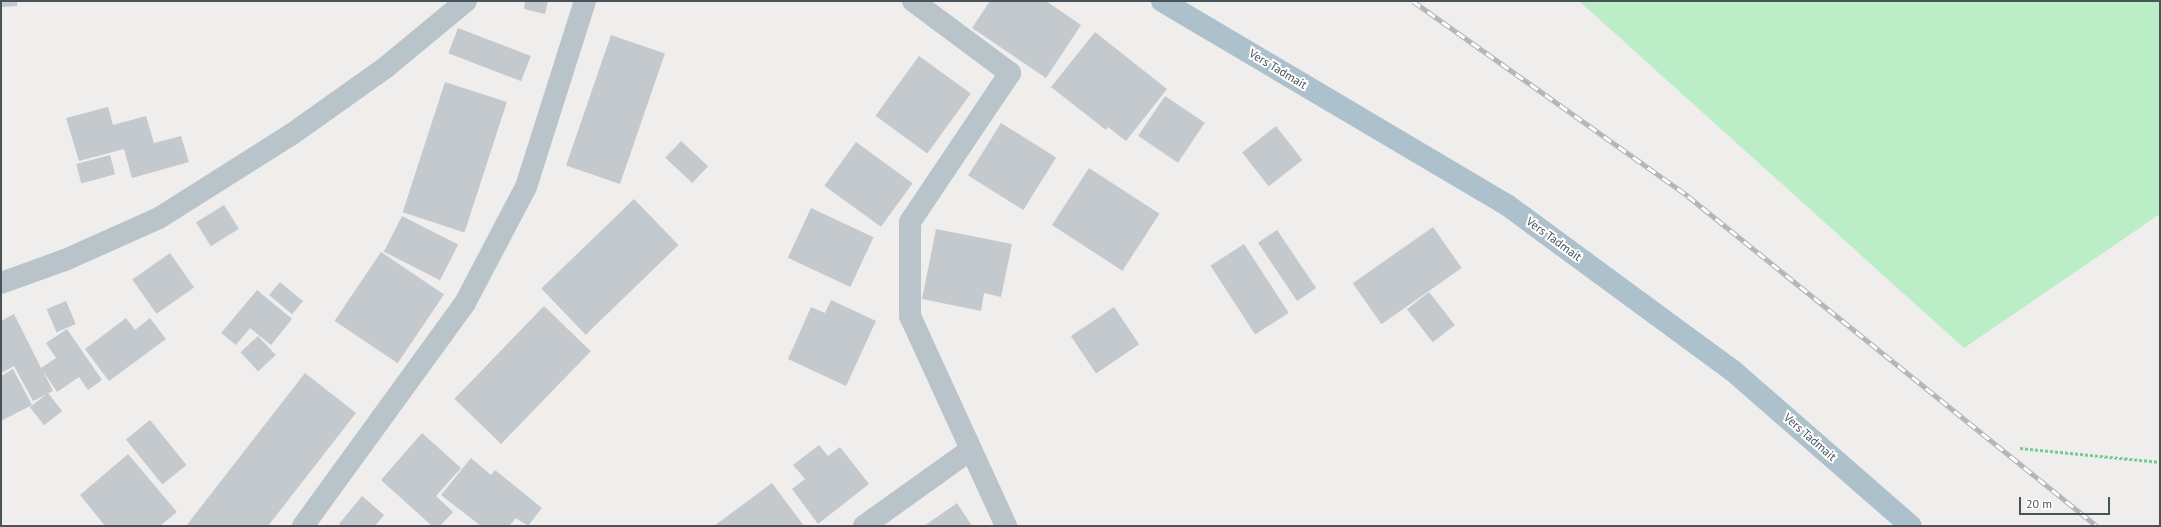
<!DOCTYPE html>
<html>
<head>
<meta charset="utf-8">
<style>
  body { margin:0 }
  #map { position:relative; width:2161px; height:527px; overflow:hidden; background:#f0eded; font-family:"PT Sans",sans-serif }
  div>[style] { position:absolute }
  .green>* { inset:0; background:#bbeec7 }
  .building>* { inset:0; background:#c4c9cd; transform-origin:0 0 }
  .path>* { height:2.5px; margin-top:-1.25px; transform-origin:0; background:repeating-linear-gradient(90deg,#73cc92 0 3px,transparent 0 5px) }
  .minor>* { height:22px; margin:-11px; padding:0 11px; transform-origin:11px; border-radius:11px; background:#b8c4ca }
  .major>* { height:22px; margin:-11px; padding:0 11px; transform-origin:11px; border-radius:11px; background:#adc1cc }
  .rail>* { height:4.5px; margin-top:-2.25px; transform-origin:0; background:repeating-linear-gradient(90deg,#fff 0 9px,#afb4b8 0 18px); box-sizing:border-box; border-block:1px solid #afb4b8 }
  span { translate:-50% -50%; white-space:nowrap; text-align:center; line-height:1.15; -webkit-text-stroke:4px #fff; paint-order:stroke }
  .street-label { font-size:12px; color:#46545a }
  .frame { position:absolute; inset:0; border:2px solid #46545a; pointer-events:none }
  .scale { position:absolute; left:2019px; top:497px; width:91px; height:18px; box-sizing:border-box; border:2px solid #46545a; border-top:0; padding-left:5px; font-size:12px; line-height:14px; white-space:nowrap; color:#46545a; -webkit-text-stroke:3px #fff; paint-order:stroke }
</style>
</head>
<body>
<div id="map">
  <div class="green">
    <div style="clip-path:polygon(1579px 1px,2160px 1px,2160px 214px,1964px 348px)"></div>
  </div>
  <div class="building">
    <div style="clip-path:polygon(1px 1px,17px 1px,17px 6px,1px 7px)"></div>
    <div style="clip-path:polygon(525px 1px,548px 1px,545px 14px,524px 9px)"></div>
    <div style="clip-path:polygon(990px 1px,1046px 1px,1081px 25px,1046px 78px,972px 28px)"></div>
    <div style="left:458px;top:28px;width:78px;height:27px;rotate:21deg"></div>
    <div style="clip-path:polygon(1095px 32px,1167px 89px,1126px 141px,1108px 127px,1106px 130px,1051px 87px)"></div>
    <div style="left:611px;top:35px;width:57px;height:138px;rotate:19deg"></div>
    <div style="left:919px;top:56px;width:64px;height:74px;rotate:36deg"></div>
    <div style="left:445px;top:82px;width:65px;height:137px;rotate:18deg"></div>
    <div style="left:1165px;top:96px;width:48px;height:48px;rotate:34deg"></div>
    <div style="clip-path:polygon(108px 107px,113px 125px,146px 116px,154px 143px,181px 136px,189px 162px,132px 178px,124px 149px,79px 161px,66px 118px)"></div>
    <div style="left:1001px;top:123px;width:65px;height:62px;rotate:32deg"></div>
    <div style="left:1276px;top:126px;width:43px;height:43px;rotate:52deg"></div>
    <div style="left:681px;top:141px;width:37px;height:23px;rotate:43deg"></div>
    <div style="left:856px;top:142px;width:70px;height:54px;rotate:36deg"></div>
    <div style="left:110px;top:155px;width:20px;height:35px;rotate:75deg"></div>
    <div style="left:1089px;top:168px;width:84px;height:68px;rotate:33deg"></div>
    <div style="left:634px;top:199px;width:64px;height:129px;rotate:46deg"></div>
    <div style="left:224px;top:205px;width:28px;height:33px;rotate:58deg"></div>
    <div style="left:811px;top:208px;width:69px;height:55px;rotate:25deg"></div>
    <div style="left:402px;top:216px;width:63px;height:40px;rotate:27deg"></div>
    <div style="left:1433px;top:227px;width:50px;height:98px;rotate:55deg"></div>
    <div style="clip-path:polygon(936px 229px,1012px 244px,1001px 297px,984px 293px,981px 311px,922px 299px)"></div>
    <div style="left:1277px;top:230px;width:70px;height:23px;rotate:56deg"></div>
    <div style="left:1244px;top:244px;width:82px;height:40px;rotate:57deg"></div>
    <div style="left:381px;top:252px;width:76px;height:83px;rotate:34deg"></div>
    <div style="left:170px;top:253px;width:42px;height:46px;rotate:55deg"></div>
    <div style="left:280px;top:282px;width:30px;height:17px;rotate:40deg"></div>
    <div style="clip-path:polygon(257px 290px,292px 319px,271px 345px,250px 328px,236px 345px,221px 333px)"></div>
    <div style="left:1429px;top:292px;width:42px;height:28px;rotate:52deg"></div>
    <div style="clip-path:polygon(831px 300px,876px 321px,846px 386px,788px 359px,811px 307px,825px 313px)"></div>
    <div style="left:66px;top:301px;width:25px;height:21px;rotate:67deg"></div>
    <div style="left:544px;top:306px;width:65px;height:129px;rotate:44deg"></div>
    <div style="left:1114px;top:307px;width:45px;height:52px;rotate:56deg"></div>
    <div style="clip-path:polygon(14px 314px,41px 368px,56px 358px,46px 343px,67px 329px,102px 380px,88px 390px,79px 377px,57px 392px,43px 371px,53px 391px,33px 401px,14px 366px,1px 373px,1px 321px)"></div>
    <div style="clip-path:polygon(126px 318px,135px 330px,150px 318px,166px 339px,109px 381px,85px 349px)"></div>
    <div style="left:258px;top:336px;width:26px;height:24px;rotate:47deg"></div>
    <div style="clip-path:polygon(13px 369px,32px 405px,1px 421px,1px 376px)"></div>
    <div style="clip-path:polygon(305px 373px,356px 413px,268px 526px,186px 526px)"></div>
    <div style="left:48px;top:393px;width:23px;height:23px;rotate:52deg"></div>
    <div style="left:150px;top:420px;width:58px;height:31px;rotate:51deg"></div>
    <div style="clip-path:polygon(422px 433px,461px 468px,436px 496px,453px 512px,440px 526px,432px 526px,381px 480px)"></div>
    <div style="clip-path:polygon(819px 445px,828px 456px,840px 447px,869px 484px,818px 524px,792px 489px,805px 479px,793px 465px)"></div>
    <div style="clip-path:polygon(128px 454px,177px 512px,160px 526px,105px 526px,80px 495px)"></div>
    <div style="clip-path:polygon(471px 458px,491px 475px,495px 470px,542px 508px,528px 526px,516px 518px,509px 526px,481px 526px,441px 495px)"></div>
    <div style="clip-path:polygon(772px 483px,804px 526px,714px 526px)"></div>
    <div style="clip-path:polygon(362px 496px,384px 515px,375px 526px,342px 526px,339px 524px)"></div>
    <div style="clip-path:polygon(957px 503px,972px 526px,924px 526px)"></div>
  </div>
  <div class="path">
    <div style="left:2020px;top:448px;width:141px;rotate:5.7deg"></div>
  </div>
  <div class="minor">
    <div style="left:913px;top:1px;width:121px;rotate:36.6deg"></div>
    <div style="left:1010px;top:73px;width:179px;rotate:123.9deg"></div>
    <div style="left:910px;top:222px;width:94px;rotate:90deg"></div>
    <div style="left:910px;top:316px;width:231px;rotate:65.4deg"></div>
    <div style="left:1px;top:283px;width:68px;rotate:-19.8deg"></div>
    <div style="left:65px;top:260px;width:103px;rotate:-24.1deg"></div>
    <div style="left:159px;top:218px;width:157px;rotate:-32.3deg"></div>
    <div style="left:292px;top:134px;width:114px;rotate:-35.4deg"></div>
    <div style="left:385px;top:68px;width:105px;rotate:-39.6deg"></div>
    <div style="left:303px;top:526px;width:276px;rotate:-54deg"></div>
    <div style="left:465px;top:303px;width:131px;rotate:-62.3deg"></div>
    <div style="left:526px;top:187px;width:195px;rotate:-72.4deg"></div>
    <div style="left:864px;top:526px;width:130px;rotate:-35.6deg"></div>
  </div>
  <div class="major">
    <div style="left:1162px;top:1px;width:401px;rotate:30.6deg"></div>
    <div style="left:1507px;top:205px;width:279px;rotate:36.3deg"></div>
    <div style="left:1732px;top:370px;width:237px;rotate:41.1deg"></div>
  </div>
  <div class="rail">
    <div style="left:1413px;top:1px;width:337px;rotate:35.3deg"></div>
    <div style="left:1688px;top:196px;width:526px;rotate:38.9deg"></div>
  </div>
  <div class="street-label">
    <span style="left:1278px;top:69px;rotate:31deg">Vers Tadmait</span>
    <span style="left:1554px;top:239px;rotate:36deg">Vers Tadmait</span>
    <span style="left:1810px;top:437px;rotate:41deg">Vers Tadmait</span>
  </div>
  <div class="frame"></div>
  <div class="scale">20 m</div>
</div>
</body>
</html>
